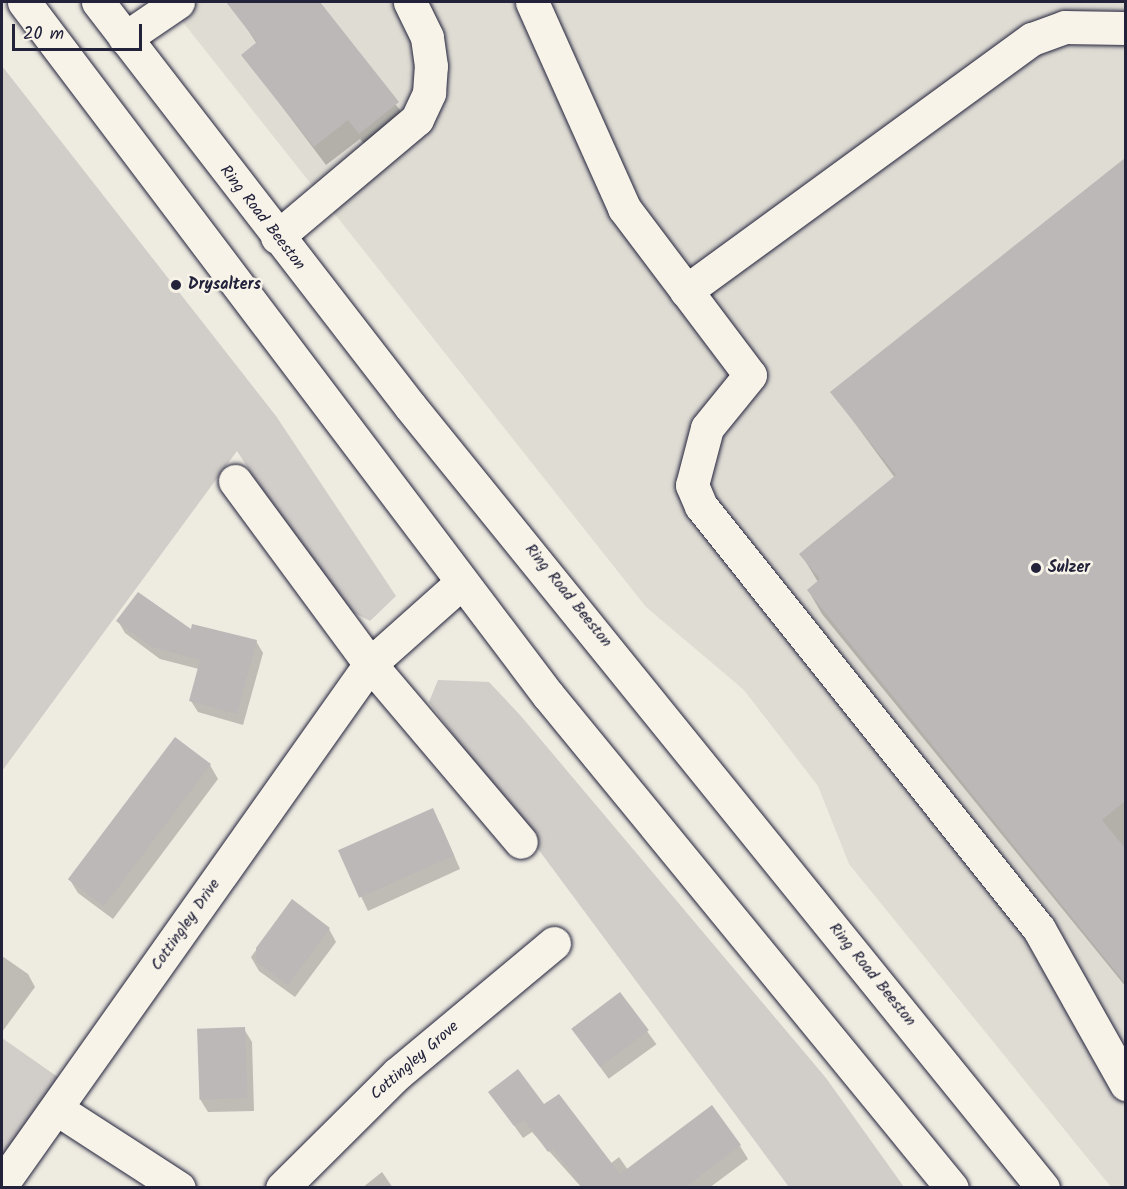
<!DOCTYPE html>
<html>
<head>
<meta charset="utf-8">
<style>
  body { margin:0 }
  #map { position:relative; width:1127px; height:1189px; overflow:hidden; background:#eeebe1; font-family:Kalam,sans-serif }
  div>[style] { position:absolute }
  .built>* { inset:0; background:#dfdcd4 }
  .green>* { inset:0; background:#d1cdc9 }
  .shadow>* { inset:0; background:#0003; transform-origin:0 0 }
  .building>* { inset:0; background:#bbb8b7; transform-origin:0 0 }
  .roads { filter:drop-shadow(0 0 2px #22223b) drop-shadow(0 0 2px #22223b) }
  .minor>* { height:33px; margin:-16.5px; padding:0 16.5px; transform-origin:16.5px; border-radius:16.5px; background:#f7f3e8 }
  .highway>* { height:33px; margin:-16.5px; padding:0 16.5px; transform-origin:16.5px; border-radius:16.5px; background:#f7f3e8 }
  .dots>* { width:16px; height:16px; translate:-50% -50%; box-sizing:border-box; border:3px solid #f7f3e8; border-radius:50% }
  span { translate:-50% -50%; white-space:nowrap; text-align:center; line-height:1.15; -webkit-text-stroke:5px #f7f3e8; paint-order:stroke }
  .street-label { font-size:16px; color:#22223b }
  .poi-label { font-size:16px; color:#22223b; font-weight:700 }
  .left { translate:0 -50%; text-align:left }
  .frame { position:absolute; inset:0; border:3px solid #22223b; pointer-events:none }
  .scale { position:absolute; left:12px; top:24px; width:130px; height:27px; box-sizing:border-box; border:3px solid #22223b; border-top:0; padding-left:8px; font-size:18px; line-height:21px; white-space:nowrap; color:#22223b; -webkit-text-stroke:4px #f7f3e8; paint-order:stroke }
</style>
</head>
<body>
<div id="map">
  <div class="built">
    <div style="clip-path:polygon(167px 2px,1125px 2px,1125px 1187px,1111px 1187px,849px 864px,818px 786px,744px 690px,646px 607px)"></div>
  </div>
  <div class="green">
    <div style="clip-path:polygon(2px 66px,276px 416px,396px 596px,370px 621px,336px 604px,237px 451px,2px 771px)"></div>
    <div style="clip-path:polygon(438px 680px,489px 682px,520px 715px,826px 1078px,904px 1187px,789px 1187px,429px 702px)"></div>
    <div style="clip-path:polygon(2px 1038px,72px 1087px,2px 1184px)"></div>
  </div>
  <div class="shadow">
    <div style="clip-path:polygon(249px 2px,318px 2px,409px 122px,371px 152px,360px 139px,326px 165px,243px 55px,257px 44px,236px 12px)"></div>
    <div style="clip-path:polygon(1126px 160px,1126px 987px,822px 614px,808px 590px,818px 582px,801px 554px,895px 478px,832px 392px)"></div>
    <div style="clip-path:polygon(118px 621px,256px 641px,263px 653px,243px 725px,198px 712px,191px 701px,199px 669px,160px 659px,125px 633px)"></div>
    <div style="clip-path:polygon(175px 739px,210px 765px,218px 779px,113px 919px,78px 893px,70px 880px)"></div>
    <div style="clip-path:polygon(440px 823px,460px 869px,368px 911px,340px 852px)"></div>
    <div style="clip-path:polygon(292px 901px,329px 929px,336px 942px,295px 997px,259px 971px,251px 957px)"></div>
    <div style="clip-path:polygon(2px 956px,28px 974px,35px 987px,2px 1032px)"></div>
    <div style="left:620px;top:994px;width:62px;height:59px;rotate:54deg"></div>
    <div style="clip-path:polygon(244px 1029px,252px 1042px,254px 1111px,208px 1112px,200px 1099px)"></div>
    <div style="clip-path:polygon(490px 1092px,544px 1106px,610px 1164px,619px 1157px,628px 1170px,740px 1146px,748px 1159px,709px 1188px,582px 1188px,532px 1132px,523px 1138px)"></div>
    <div style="clip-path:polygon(382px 1172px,393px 1188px,362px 1188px)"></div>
  </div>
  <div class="building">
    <div style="clip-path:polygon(226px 2px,320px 2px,399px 102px,359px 134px,348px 120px,314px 147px,241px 55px,257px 42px)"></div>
    <div style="clip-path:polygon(1125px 158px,1125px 801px,1102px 820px,1125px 848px,1125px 983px,807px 590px,820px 579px,799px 554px,896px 475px,830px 392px)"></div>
    <div style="clip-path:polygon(138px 592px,191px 629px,192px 624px,257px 640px,237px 714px,189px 701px,200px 660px,152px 647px,116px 621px)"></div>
    <div style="left:175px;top:737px;width:45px;height:178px;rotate:37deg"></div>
    <div style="left:433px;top:808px;width:52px;height:104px;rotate:66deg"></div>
    <div style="clip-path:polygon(292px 899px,330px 928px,288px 985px,256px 962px,256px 948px)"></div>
    <div style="left:620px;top:992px;width:48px;height:61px;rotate:53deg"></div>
    <div style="left:245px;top:1027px;width:71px;height:48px;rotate:88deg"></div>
    <div style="clip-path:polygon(518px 1069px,544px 1104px,559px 1094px,620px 1174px,712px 1105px,741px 1145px,684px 1188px,583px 1188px,553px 1148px,548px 1152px,524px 1120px,514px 1126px,488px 1092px)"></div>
  </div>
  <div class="roads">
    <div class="minor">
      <div style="left:532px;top:2px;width:226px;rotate:65.9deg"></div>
      <div style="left:624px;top:208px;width:209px;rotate:53deg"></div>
      <div style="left:750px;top:375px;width:68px;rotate:129.1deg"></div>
      <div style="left:707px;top:428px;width:59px;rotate:104.7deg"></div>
      <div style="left:692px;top:485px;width:23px;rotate:67deg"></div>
      <div style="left:701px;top:506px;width:541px;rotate:51.37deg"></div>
      <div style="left:1039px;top:929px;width:178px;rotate:60.7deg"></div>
      <div style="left:125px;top:38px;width:64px;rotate:-34.2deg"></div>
      <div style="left:277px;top:237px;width:183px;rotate:-40.1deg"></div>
      <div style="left:417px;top:119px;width:29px;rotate:-65deg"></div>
      <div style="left:429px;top:93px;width:27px;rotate:-86deg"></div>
      <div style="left:431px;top:66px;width:29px;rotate:-98deg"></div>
      <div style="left:427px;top:37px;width:39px;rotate:-116deg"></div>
      <div style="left:686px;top:291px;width:428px;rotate:-36.1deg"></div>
      <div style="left:1032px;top:39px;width:35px;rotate:-20deg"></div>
      <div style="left:1065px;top:27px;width:61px;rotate:0.9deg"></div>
      <div style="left:235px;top:481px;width:227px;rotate:53.6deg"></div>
      <div style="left:370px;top:664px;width:233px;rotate:49.7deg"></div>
      <div style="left:57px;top:1109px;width:145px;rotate:32.9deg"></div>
      <div style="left:2px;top:1184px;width:637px;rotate:-54.71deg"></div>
      <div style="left:370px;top:664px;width:122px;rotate:-41.7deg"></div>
      <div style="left:282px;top:1188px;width:163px;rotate:-44.8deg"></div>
      <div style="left:398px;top:1073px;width:203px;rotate:-39.8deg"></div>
    </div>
    <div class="highway">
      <div style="left:24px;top:2px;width:869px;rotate:52.91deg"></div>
      <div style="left:548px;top:695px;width:637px;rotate:50.67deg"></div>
      <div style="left:98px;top:2px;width:510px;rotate:52.32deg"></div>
      <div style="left:410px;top:406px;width:1006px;rotate:51.01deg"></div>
    </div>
  </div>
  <div class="dots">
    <div style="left:176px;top:285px;background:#22223b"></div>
    <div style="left:1036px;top:568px;background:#22223b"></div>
  </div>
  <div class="street-label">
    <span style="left:262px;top:218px;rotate:52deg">Ring Road Beeston</span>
    <span style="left:568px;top:596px;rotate:51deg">Ring Road Beeston</span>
    <span style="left:186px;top:925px;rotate:-55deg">Cottingley Drive</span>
    <span style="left:872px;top:975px;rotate:51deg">Ring Road Beeston</span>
    <span style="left:415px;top:1061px;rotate:-41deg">Cottingley Grove</span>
  </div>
  <div class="poi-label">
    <span class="left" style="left:188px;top:285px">Drysalters</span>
    <span class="left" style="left:1048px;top:568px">Sulzer</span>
  </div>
  <div class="frame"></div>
  <div class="scale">20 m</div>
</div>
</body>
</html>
